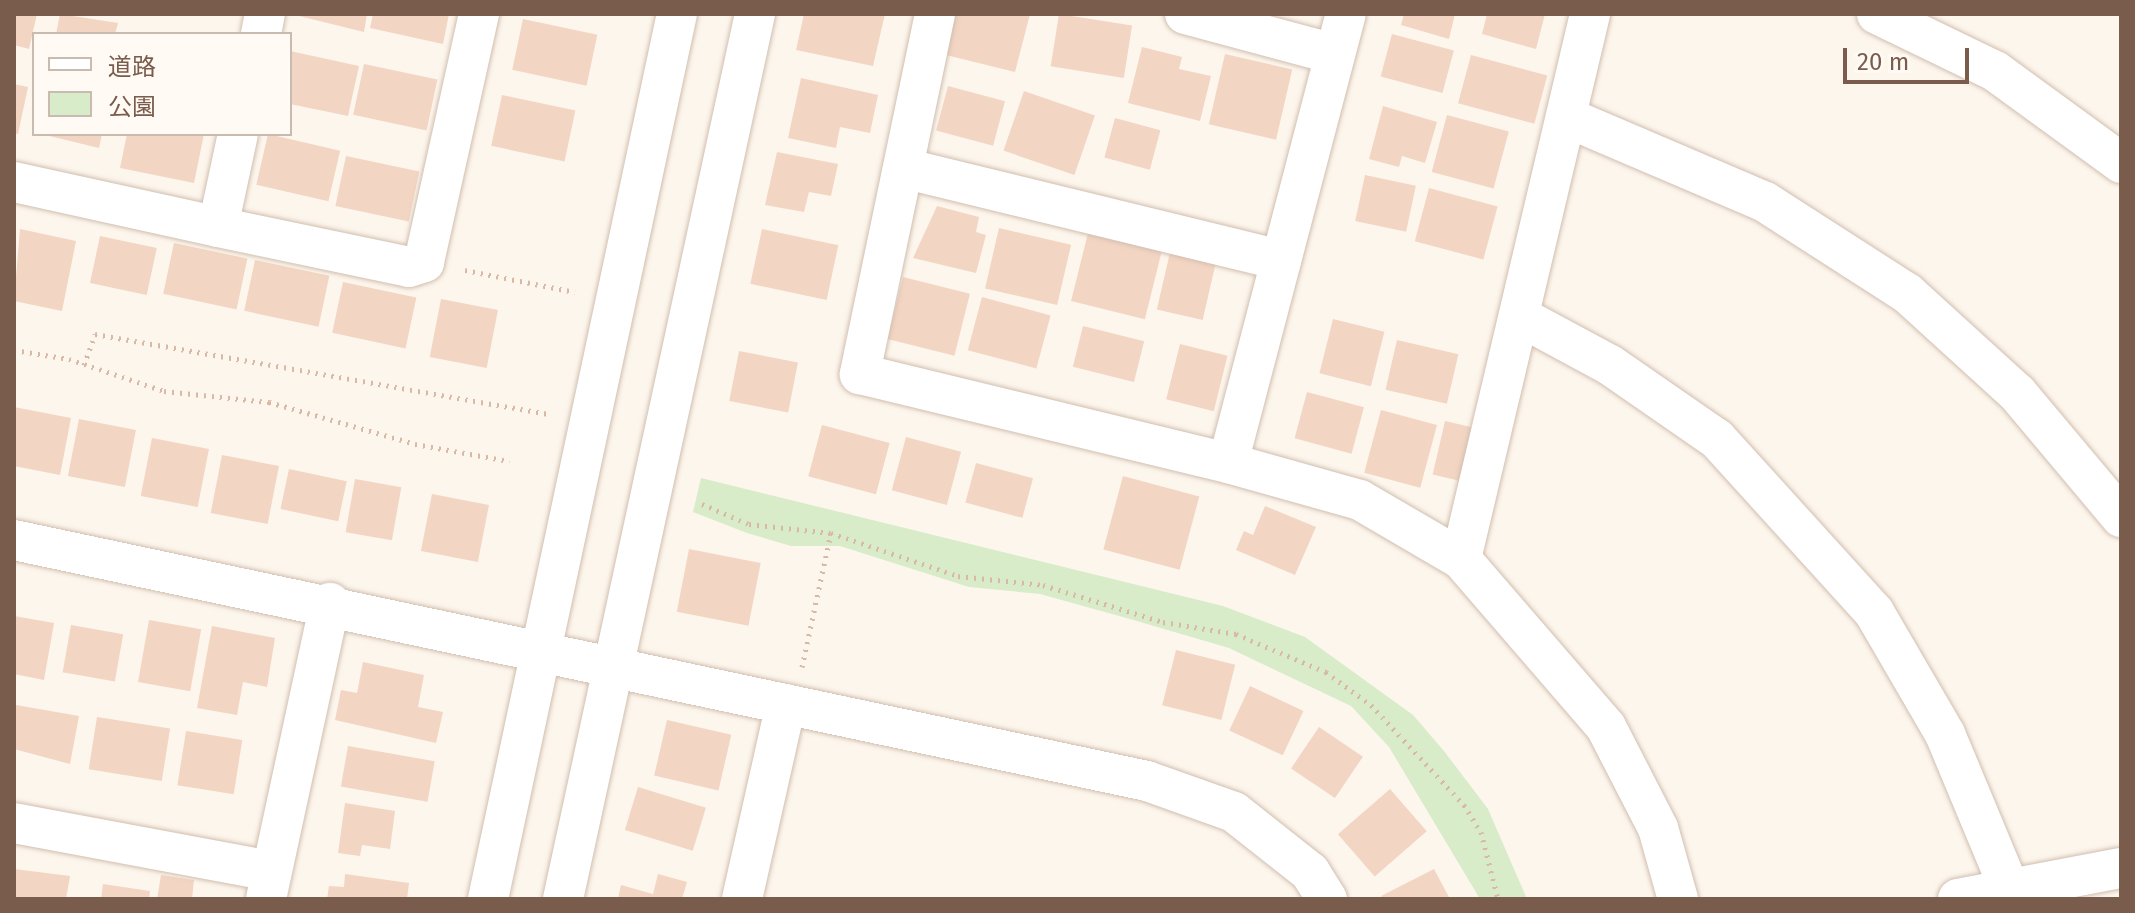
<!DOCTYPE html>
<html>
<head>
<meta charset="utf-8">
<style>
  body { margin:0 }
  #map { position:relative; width:2135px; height:913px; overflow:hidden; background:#fdf6ec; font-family:"Fira Sans","Noto Sans JP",sans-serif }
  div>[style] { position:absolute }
  .green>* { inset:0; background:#d8ecc9 }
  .building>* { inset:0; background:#f3d5c3; transform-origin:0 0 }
  .path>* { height:5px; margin-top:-2.5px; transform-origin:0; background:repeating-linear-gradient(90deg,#d9b8a5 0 2px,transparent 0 8px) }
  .roads { filter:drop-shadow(0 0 2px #d1beb0) drop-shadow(0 0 2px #d1beb0) }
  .minor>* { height:40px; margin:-20px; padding:0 20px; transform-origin:20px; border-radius:20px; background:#fff }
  span { translate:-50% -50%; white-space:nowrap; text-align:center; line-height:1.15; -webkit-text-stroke:7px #fffaf3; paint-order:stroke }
  .frame { position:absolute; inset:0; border:16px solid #7a5c4d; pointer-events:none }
  .legend { position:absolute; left:32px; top:32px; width:260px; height:104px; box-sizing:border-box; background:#fffaf3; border:2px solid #cabbb1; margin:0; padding:10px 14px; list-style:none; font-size:24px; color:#7a5c4d }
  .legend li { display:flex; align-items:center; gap:16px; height:40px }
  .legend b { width:40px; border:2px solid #cabbb1 }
  .scale { position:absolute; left:1843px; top:48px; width:126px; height:36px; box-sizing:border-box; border:4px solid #7a5c4d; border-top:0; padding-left:10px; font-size:24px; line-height:28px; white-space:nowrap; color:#7a5c4d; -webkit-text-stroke:6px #fffaf3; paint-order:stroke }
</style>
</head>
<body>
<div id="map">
  <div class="green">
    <div style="clip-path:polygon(701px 478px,1223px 606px,1305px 637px,1413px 715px,1444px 751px,1488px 809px,1527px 899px,1480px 899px,1389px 747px,1351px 706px,1229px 648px,1130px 619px,1040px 594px,969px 587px,840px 546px,791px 546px,747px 533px,693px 512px)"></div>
  </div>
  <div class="building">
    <div style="clip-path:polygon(14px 14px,37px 14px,29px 49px,14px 45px)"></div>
    <div style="clip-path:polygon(60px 14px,118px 23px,115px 34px,56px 34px)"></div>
    <div style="clip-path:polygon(291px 14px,367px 14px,364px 32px)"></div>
    <div style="clip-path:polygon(373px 14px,449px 14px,443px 44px,370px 28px)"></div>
    <div style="clip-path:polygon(804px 14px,885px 14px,873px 66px,796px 50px)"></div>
    <div style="clip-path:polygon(956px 14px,1030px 14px,1015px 72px,946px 55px)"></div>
    <div style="left:1059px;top:14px;width:74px;height:53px;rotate:9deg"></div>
    <div style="clip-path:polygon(1404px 14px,1455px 14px,1449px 39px,1401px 25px)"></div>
    <div style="clip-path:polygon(1487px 14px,1545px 14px,1536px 49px,1482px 34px)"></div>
    <div style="left:523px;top:19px;width:76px;height:52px;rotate:12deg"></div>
    <div style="left:1392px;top:34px;width:64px;height:44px;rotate:15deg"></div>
    <div style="clip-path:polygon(1142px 47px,1182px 57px,1179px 69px,1211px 76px,1200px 121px,1128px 103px)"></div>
    <div style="clip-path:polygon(290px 51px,359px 66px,348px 116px,290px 104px)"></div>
    <div style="left:1225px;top:54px;width:69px;height:72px;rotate:13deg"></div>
    <div style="left:1471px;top:55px;width:79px;height:50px;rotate:15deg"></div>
    <div style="left:364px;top:64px;width:75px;height:52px;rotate:12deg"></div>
    <div style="clip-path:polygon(801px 78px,878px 95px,870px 133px,840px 127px,836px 148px,788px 138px)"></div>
    <div style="clip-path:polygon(14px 84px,28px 87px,18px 134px,14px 133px)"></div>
    <div style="left:948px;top:86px;width:59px;height:46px;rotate:15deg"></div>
    <div style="left:1024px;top:91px;width:75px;height:63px;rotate:19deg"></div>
    <div style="left:502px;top:95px;width:75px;height:52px;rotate:12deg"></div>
    <div style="clip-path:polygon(1383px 106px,1437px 122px,1425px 163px,1402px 156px,1399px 167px,1369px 159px)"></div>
    <div style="left:1447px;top:115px;width:64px;height:59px;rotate:15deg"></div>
    <div style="left:1115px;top:118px;width:47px;height:41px;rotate:15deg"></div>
    <div style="clip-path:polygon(41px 134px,102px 134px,99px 148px)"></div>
    <div style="clip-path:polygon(127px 134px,204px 134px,194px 183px,120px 168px)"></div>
    <div style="left:268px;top:134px;width:74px;height:52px;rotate:13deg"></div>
    <div style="clip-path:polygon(777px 152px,838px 164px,831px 196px,809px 192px,804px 212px,765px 205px)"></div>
    <div style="left:346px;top:156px;width:75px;height:51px;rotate:12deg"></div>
    <div style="left:1365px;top:175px;width:52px;height:47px;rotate:12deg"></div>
    <div style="left:1429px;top:188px;width:71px;height:55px;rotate:15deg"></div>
    <div style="clip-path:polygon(937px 206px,979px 217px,976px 232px,986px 235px,976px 273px,913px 258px)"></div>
    <div style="left:999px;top:228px;width:74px;height:62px;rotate:13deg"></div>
    <div style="clip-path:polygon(20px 229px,76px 241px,62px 311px,14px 301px)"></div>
    <div style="left:762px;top:229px;width:78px;height:56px;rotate:12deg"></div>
    <div style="left:1088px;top:233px;width:76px;height:70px;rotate:14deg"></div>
    <div style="left:100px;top:236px;width:58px;height:48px;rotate:12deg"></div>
    <div style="left:174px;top:243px;width:75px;height:52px;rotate:12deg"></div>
    <div style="left:1171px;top:248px;width:47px;height:63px;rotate:13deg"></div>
    <div style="left:255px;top:260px;width:76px;height:52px;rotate:12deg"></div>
    <div style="left:903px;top:277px;width:69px;height:64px;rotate:14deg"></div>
    <div style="left:343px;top:282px;width:75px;height:52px;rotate:12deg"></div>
    <div style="left:982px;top:297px;width:71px;height:55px;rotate:15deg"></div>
    <div style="left:441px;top:299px;width:58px;height:59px;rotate:11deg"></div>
    <div style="left:1333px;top:319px;width:53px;height:56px;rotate:14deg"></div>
    <div style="left:1083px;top:326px;width:63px;height:42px;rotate:14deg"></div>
    <div style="left:1397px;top:340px;width:63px;height:51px;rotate:13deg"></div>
    <div style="left:1180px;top:344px;width:49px;height:57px;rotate:14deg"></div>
    <div style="left:739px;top:351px;width:60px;height:51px;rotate:11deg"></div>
    <div style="left:1307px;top:392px;width:59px;height:48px;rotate:15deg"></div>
    <div style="clip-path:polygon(14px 407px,71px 418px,60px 475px,14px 466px)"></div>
    <div style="left:1381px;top:410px;width:58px;height:65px;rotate:15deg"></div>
    <div style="left:79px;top:419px;width:58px;height:58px;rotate:11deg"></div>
    <div style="left:1445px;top:421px;width:32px;height:55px;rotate:13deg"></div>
    <div style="left:822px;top:425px;width:70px;height:53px;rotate:15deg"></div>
    <div style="left:906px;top:437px;width:57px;height:55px;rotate:15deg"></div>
    <div style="left:152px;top:438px;width:58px;height:59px;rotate:11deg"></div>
    <div style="left:222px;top:455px;width:58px;height:59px;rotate:11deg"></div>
    <div style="left:976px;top:463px;width:59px;height:41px;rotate:15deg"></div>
    <div style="left:289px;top:469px;width:59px;height:41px;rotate:12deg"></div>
    <div style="left:1123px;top:476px;width:79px;height:76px;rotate:15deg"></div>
    <div style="left:355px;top:479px;width:47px;height:54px;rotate:10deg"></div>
    <div style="left:432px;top:494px;width:58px;height:58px;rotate:11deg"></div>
    <div style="clip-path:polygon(1265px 506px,1316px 527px,1295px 575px,1236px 550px,1244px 531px,1253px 535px)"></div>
    <div style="left:689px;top:549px;width:73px;height:64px;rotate:11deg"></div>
    <div style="clip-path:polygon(14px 616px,54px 623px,44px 680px,14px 674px)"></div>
    <div style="left:149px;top:620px;width:53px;height:63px;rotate:10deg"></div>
    <div style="left:71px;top:625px;width:53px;height:48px;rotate:10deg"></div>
    <div style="clip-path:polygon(212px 626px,275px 638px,267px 687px,243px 682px,237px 715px,197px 708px)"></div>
    <div style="left:1176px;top:650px;width:61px;height:57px;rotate:14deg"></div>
    <div style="clip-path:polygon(363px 662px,424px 675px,418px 707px,443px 712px,436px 743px,335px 720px,341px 690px,357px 693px)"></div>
    <div style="left:1250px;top:686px;width:59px;height:49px;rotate:25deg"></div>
    <div style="clip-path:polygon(16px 705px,79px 716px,70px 764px,14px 749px)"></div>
    <div style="left:97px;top:717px;width:74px;height:53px;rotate:9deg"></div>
    <div style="left:667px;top:720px;width:66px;height:57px;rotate:13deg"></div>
    <div style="left:1319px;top:727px;width:53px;height:50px;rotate:34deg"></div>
    <div style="left:186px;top:731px;width:57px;height:55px;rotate:9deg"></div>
    <div style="left:348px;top:746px;width:88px;height:41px;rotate:10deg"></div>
    <div style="left:638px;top:787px;width:71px;height:45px;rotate:17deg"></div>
    <div style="left:1390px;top:789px;width:56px;height:69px;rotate:49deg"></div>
    <div style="clip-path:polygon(345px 803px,395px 811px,390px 849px,362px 845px,360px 856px,338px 853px)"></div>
    <div style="clip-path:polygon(14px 869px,70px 876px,66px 899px,14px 899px)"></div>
    <div style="clip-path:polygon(1434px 869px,1450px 899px,1383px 899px,1381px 896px)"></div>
    <div style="clip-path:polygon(345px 874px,409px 883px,407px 899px,327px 899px,329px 886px,344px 887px)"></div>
    <div style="clip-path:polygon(658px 874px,687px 882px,682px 899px,618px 899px,621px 885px,653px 894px)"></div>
    <div style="clip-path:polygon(161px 875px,194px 880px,192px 899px,157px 899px)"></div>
    <div style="clip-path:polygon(103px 884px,150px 891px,149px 899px,101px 899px)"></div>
  </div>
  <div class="path">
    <div style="left:465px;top:270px;width:112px;rotate:11.3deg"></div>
    <div style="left:14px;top:350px;width:56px;rotate:9.3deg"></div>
    <div style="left:69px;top:359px;width:100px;rotate:18.6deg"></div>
    <div style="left:164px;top:391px;width:106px;rotate:6deg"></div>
    <div style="left:269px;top:402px;width:152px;rotate:16deg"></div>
    <div style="left:415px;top:444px;width:96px;rotate:10.3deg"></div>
    <div style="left:84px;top:365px;width:33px;rotate:-70deg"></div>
    <div style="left:95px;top:334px;width:462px;rotate:10deg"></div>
    <div style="left:702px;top:504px;width:51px;rotate:23.1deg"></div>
    <div style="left:749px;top:524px;width:82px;rotate:6.3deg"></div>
    <div style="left:831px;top:533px;width:134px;rotate:18.7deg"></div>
    <div style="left:958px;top:576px;width:85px;rotate:6deg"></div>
    <div style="left:1043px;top:585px;width:126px;rotate:17.1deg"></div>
    <div style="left:1163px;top:622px;width:74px;rotate:9.3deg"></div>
    <div style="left:1236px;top:634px;width:98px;rotate:22.9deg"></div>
    <div style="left:1326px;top:672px;width:56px;rotate:36.3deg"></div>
    <div style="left:1371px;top:705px;width:137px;rotate:47.1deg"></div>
    <div style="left:1464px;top:805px;width:32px;rotate:58deg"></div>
    <div style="left:1481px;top:832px;width:69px;rotate:75.8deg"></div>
    <div style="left:802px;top:667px;width:137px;rotate:-77.8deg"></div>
  </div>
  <div class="roads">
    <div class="minor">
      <div style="left:935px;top:14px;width:368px;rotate:101.8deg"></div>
      <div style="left:860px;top:374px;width:379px;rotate:13.6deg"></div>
      <div style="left:1228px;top:463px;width:464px;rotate:-75.3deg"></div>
      <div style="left:1185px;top:14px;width:154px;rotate:15deg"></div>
      <div style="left:1877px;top:14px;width:131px;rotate:25.8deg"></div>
      <div style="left:1995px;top:71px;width:156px;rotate:36.1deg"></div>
      <div style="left:261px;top:34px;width:20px;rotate:-79deg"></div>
      <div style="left:1566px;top:117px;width:216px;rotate:23.1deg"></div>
      <div style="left:1765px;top:202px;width:169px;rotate:32.7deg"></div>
      <div style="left:1907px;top:293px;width:149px;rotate:42.3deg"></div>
      <div style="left:2017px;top:393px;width:162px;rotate:50deg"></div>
      <div style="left:903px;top:168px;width:389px;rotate:13.7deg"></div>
      <div style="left:14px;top:182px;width:209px;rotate:12.4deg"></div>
      <div style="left:218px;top:227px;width:95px;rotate:-77.9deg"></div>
      <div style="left:218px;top:227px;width:195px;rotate:11.8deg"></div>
      <div style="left:409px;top:267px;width:16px;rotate:-18deg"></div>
      <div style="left:424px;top:262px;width:254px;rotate:-77.5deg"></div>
      <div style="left:1519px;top:316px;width:103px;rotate:28.3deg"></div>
      <div style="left:1610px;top:365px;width:130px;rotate:34.7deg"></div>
      <div style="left:1717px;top:439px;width:234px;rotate:47.8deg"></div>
      <div style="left:1874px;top:612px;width:141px;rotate:59.8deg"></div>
      <div style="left:1945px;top:734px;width:167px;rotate:67.4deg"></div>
      <div style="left:1228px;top:463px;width:137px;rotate:15.7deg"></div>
      <div style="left:1360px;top:500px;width:117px;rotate:30.3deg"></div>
      <div style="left:1461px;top:559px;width:222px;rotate:49.2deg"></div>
      <div style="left:1606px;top:727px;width:114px;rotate:62.8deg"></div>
      <div style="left:1658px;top:828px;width:74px;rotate:74.3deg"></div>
      <div style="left:14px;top:540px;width:1158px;rotate:12.01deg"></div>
      <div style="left:1147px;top:781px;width:92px;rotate:19.6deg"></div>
      <div style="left:1234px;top:812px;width:97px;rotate:38.3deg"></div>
      <div style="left:1310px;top:872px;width:32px;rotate:58deg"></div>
      <div style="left:1461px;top:559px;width:560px;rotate:-76.68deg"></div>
      <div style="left:14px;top:823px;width:261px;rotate:10.6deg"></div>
      <div style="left:266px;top:899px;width:303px;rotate:-77.8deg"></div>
      <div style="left:488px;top:899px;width:905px;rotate:-77.95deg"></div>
      <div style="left:563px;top:899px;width:906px;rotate:-77.76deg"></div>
      <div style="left:742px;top:899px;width:200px;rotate:-77.3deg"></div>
      <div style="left:1958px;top:899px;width:166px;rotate:-10.8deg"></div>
    </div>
  </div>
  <div class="frame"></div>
  <ul class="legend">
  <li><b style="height:10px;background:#fff"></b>道路</li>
  <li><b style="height:22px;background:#d8ecc9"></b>公園</li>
  </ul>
  <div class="scale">20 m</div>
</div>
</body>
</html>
